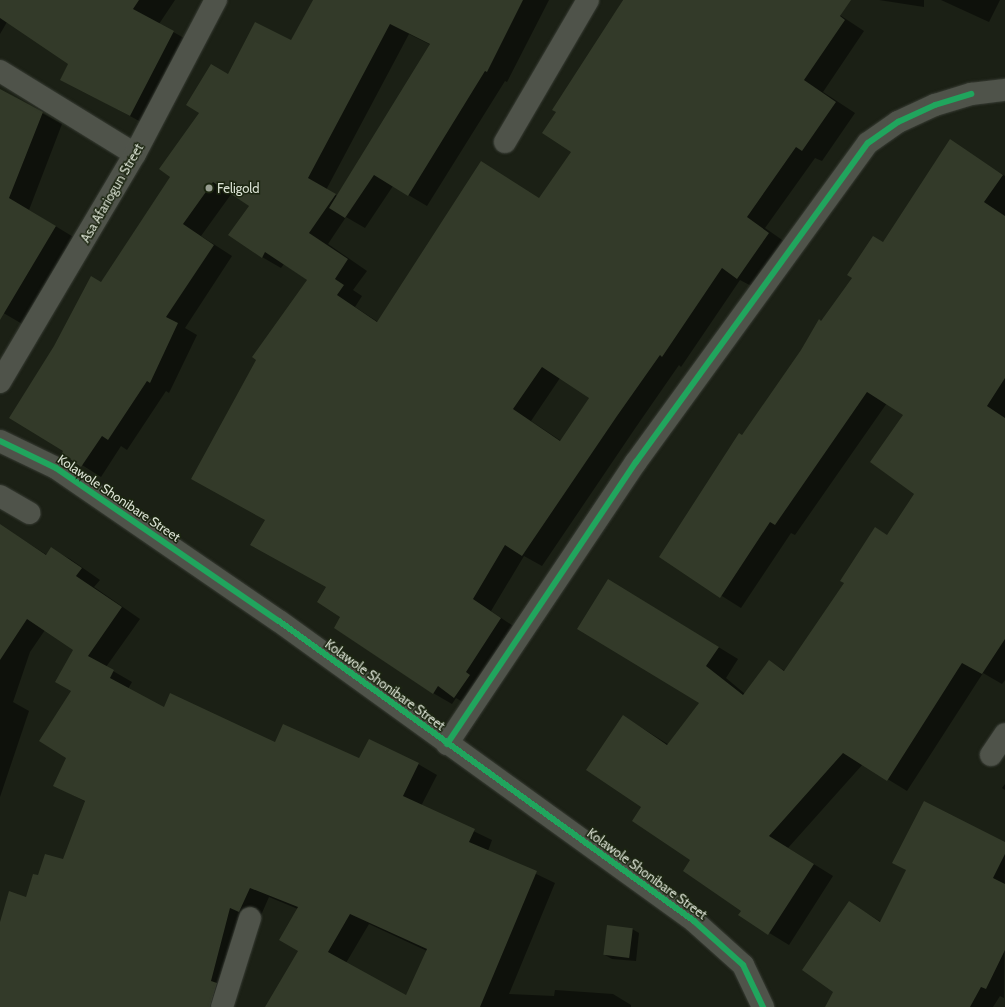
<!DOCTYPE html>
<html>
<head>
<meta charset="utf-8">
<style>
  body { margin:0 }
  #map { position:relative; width:1005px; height:1007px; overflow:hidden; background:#1b2015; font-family:Cabin,sans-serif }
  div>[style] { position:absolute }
  .shadow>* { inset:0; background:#0007 }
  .building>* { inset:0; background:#333a29; transform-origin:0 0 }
  .roads { filter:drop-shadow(0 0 1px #383c34) drop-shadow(0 0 1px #383c34) }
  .minor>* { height:22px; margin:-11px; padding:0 11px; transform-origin:11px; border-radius:11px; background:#4f534a }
  .cycleway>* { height:6px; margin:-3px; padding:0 3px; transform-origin:3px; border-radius:3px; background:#20a55d }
  .dots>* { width:11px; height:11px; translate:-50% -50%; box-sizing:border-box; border:2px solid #1b2510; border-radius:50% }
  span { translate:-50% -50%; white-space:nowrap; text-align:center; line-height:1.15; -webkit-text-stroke:3px #1b2510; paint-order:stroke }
  .poi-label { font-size:13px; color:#dae1d3 }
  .left { translate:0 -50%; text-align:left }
  .street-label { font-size:13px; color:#dae1d3 }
</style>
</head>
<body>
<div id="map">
  <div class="shadow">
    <div style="clip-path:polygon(0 0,175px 0,159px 24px,200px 47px,156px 130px,61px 79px,69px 63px,7px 22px,0 34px)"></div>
    <div style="clip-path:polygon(evenodd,314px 0,549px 0,507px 82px,505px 81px,427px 206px,393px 186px,365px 228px,346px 217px,328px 244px,367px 271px,353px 290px,362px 296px,355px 307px,378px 322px,540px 199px,573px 152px,557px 112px,623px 0,817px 0,864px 31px,823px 92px,855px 113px,822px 161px,815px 158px,765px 228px,788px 244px,757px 289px,740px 280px,681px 367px,679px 365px,636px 427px,542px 566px,524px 556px,491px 611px,519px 630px,473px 708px,456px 698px,452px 704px,433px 693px,342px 617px,327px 587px,266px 520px,308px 280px,284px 264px,281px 268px,262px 257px,250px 205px,232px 193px,201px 236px,232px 256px,185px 328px,197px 335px,169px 393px,166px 391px,127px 450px,121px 446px,101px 477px,63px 453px,101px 283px,171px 177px,229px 75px,291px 41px,314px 0,409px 34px,431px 45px,337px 196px,326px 190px,409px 34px,314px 0,560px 378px,590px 397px,561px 441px,531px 421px,560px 378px)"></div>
    <div style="clip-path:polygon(879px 0,924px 0,924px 7px)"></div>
    <div style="clip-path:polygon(941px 0,1000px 0,989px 22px)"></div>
    <div style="clip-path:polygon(0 90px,62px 124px,29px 210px,75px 238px,24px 325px,0 311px)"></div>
    <div style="clip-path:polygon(950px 141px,1005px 176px,1005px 680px,1002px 684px,983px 673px,907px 791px,863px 764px,788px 848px,833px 876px,789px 945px,740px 915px,743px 910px,643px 807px,623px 716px,669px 745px,700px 703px,628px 592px,738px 659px,726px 678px,745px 694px,769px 661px,785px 671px,888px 536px,916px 494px,905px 415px,887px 403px,795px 535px,791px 533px,741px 608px,660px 557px,821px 322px,884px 243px)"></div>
    <div style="clip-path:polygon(evenodd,4px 528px,47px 555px,51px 549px,70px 559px,100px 580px,94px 587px,140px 619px,106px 667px,132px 682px,128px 689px,164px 708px,276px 744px,360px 759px,418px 764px,437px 775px,421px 806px,492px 840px,488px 851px,555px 883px,509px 994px,554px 996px,555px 990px,613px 994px,631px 1005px,631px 1007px,268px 1007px,299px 951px,298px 909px,269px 897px,258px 922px,231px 1007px,0 1007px,0 925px,27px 898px,38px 876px,64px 861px,86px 802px,54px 785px,67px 757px,74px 649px,45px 630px,30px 652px,13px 702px,29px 711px,0 797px,0 534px,4px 528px,369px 924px,427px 951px,406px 996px,346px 963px,369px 924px)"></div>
    <div style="clip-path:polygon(1005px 784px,1005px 790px,1002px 788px)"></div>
    <div style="clip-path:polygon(1005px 843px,1004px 998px,1000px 996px,993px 1007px,826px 1007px,834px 992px,850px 903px,881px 922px)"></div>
    <div style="clip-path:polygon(632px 929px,639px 933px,636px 961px,612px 959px,605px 955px)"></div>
  </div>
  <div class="building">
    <div style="clip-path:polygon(0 0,139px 0,133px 9px,174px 31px,130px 116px,60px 80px,68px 64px,0 18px)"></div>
    <div style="clip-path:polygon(evenodd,313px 0,523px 0,487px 72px,485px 71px,408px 196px,374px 175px,345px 218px,329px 208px,430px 44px,390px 24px,308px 178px,336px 194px,309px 233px,348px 259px,335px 279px,344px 285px,337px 295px,377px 322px,481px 161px,539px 198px,571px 152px,542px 133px,556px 112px,552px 110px,623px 0,851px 0,840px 16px,845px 20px,804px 80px,836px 102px,802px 151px,796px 147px,747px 217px,769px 233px,737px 279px,722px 268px,662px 357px,660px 355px,617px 416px,522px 556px,505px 545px,473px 599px,501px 618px,466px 672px,470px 675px,454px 698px,438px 686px,433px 694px,334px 628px,340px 617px,317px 602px,326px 587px,250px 545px,265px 520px,191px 479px,256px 360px,252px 357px,307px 280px,265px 252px,262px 258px,228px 235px,249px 206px,213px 182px,183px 224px,214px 245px,166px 317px,178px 323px,150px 383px,147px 381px,108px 440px,102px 436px,81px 467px,62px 453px,63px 451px,9px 418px,54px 346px,91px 276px,101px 282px,170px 177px,159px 169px,199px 113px,186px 105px,211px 64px,228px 74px,255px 22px,291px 40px,313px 0,542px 367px,589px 398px,560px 441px,513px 409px,542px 367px)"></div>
    <div style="clip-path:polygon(0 89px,43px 112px,9px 198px,56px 226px,0 320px)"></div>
    <div style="clip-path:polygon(950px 139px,1003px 175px,984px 202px,1005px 216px,1005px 378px,987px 406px,1005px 418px,1005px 639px,982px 674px,962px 663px,887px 781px,843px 753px,769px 836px,814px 864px,768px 935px,738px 915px,741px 911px,683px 871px,690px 860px,632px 821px,641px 807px,586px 770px,623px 715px,667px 745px,699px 703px,577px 629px,608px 579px,719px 647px,706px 666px,743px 695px,769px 660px,784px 671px,844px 583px,840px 581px,875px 527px,887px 535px,914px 494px,870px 462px,903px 415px,867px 392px,775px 525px,770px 522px,720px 598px,659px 557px,739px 433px,742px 435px,801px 350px,819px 319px,821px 321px,852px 278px,847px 275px,873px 236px,883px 242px)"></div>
    <div style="clip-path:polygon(evenodd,0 524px,46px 555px,51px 547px,82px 568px,76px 576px,122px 607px,88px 656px,114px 670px,110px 678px,164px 707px,170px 693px,275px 742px,283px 724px,359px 758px,369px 739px,419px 763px,403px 796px,475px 829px,469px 842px,537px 871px,480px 1007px,265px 1007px,298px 951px,279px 940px,298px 907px,250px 888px,239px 912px,230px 908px,211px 981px,217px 983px,210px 1007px,0 1007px,0 922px,9px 891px,26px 897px,33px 874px,38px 875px,45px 854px,63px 859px,85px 801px,53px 786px,66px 758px,39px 741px,71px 691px,55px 682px,73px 650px,27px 619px,0 660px,0 524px,350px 914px,427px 949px,406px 995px,328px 952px,350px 914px)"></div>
    <div style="clip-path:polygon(924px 801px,1005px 842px,1005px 854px,993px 878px,1005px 884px,1005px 950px,986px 989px,981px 987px,970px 1007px,825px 1007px,833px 992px,802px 970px,849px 901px,880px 922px,906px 870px,892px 863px)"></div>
    <div style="left:607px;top:925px;width:26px;height:30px;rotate:7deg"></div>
  </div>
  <div class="roads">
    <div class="minor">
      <div style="left:0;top:71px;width:158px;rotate:31.6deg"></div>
      <div style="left:505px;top:142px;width:164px;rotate:-59.7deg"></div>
      <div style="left:0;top:382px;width:265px;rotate:-59.4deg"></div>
      <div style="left:135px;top:154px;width:174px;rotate:-62.3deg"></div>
      <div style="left:0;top:441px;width:62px;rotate:25.7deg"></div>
      <div style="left:56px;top:468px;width:270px;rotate:34.5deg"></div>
      <div style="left:279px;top:621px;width:512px;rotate:35.86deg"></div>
      <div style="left:694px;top:921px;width:66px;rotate:41.9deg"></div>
      <div style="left:743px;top:965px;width:47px;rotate:64.5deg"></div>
      <div style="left:0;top:496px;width:34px;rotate:30deg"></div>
      <div style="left:447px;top:744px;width:339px;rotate:-56.2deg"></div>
      <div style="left:636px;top:462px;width:394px;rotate:-54deg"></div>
      <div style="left:868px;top:143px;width:37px;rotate:-35deg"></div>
      <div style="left:898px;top:122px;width:41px;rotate:-24.7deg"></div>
      <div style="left:935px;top:105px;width:38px;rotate:-17deg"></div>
      <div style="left:971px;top:94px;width:34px;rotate:-7deg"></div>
      <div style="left:991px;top:755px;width:25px;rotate:-56deg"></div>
      <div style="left:222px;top:1007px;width:93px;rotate:-72.5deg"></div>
    </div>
  </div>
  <div class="cycleway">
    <div style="left:0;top:441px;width:62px;rotate:25.7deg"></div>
    <div style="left:56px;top:468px;width:270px;rotate:34.5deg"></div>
    <div style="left:279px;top:621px;width:512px;rotate:35.86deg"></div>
    <div style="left:694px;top:921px;width:66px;rotate:41.9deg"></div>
    <div style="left:743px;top:965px;width:47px;rotate:64.5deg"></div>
    <div style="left:447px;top:744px;width:339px;rotate:-56.2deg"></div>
    <div style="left:636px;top:462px;width:394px;rotate:-54deg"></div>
    <div style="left:868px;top:143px;width:37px;rotate:-35deg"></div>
    <div style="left:898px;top:122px;width:41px;rotate:-24.7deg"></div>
    <div style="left:935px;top:105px;width:38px;rotate:-17deg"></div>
  </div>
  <div class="dots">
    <div style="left:209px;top:188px;background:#979d90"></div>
  </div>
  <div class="poi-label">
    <span class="left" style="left:217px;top:188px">Feligold</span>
  </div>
  <div class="street-label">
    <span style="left:112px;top:193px;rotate:-60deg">Asa Afariogun Street</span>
    <span style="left:119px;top:498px;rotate:34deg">Kolawole Shonibare Street</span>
    <span style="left:385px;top:685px;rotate:36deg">Kolawole Shonibare Street</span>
    <span style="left:647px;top:874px;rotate:36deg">Kolawole Shonibare Street</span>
  </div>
</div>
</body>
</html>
